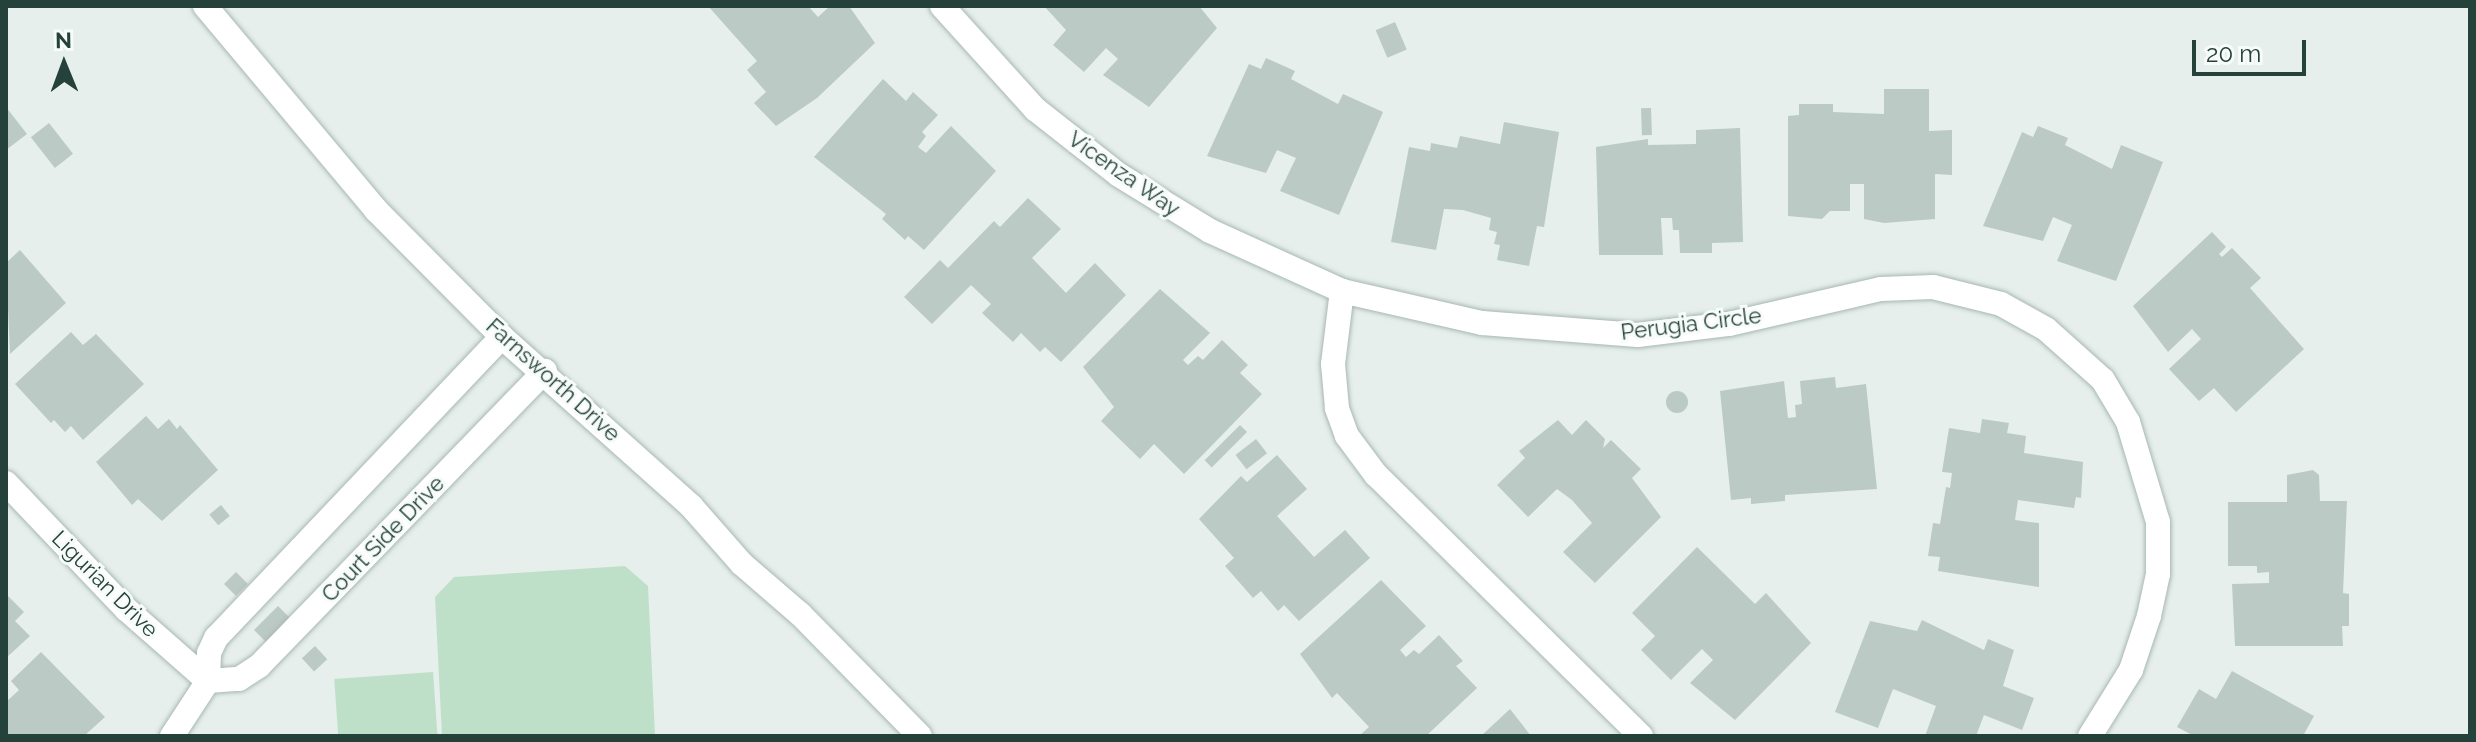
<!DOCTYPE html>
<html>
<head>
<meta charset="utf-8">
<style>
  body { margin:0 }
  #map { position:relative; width:2476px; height:742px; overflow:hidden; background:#e6efeb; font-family:Raleway,sans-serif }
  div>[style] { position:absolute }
  .green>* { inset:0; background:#bfe0c8; transform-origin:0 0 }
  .building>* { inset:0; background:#bbcac4; transform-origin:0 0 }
  .round { border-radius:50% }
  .roads { filter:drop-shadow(0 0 2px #a8b8b2) drop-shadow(0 0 2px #a8b8b2) }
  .minor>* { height:24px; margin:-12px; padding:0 12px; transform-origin:12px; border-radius:12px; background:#fff }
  span { translate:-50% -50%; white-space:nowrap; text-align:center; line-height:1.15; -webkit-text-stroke:6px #f7fbf9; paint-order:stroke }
  .street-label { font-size:22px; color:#24423a }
  .frame { position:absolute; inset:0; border:8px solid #24423a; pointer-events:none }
  .north { position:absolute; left:24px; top:24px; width:80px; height:80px; -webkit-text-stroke:6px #f7fbf9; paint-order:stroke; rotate:359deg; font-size:22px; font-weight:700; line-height:32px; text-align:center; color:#24423a }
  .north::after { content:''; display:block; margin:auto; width:28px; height:36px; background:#24423a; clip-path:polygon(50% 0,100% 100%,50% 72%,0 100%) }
  .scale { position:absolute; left:2192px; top:40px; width:114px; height:36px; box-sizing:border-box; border:4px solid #24423a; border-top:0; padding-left:10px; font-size:24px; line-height:28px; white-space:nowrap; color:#24423a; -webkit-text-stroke:6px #f7fbf9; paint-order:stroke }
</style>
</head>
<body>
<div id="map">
  <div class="green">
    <div style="clip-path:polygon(625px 566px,648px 586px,655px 736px,442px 736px,435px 597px,454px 577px)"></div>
    <div style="left:433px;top:672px;width:64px;height:99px;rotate:86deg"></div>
  </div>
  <div class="building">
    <div style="clip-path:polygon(708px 6px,808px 6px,818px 17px,830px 6px,849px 6px,875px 43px,817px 98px,776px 126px,754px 103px,766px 92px,747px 70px,757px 61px)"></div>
    <div style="clip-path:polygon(1044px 6px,1199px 6px,1217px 28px,1149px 107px,1103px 75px,1118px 59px,1106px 48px,1084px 72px,1053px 45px,1066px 30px)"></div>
    <div style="left:1395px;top:22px;width:30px;height:21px;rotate:67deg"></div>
    <div style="clip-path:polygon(1266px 58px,1295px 71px,1291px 79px,1338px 104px,1343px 94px,1383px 112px,1339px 215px,1280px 191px,1296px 158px,1277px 150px,1266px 173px,1207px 156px,1249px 64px,1261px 69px)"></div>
    <div style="clip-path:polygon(883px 79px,906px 101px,913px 92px,938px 115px,922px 132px,926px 136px,918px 147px,926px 153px,951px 126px,996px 171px,924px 250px,908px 236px,905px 240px,882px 219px,886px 214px,814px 157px)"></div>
    <div style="clip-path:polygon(1884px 89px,1929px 89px,1929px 131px,1952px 130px,1952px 175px,1935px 174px,1935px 219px,1884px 223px,1864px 219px,1864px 184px,1850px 184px,1850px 211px,1830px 211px,1822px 219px,1788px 216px,1788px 116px,1799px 115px,1799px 104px,1833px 104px,1833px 112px,1884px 114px)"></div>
    <div style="clip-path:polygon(6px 107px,27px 134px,6px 150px)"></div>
    <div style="left:1651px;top:108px;width:27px;height:10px;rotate:88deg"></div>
    <div style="clip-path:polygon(1504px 122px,1559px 132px,1544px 227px,1537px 226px,1529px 266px,1497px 260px,1500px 245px,1494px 244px,1497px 232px,1489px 230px,1491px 218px,1463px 210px,1444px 209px,1436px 250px,1391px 242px,1409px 147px,1430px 151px,1431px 143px,1457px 148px,1460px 136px,1500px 144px)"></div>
    <div style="left:49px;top:123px;width:39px;height:23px;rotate:52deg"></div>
    <div style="clip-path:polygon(2038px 126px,2068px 138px,2065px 145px,2112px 169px,2121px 145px,2163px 162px,2116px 281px,2057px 261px,2072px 225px,2053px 217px,2043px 241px,1983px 226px,2022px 132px,2033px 137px)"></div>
    <div style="clip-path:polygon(1740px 128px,1743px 242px,1712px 243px,1712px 253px,1680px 253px,1679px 230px,1673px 230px,1672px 218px,1661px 218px,1663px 255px,1599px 255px,1596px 147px,1648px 139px,1648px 145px,1696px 144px,1696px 130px)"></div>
    <div style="clip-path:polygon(1028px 198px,1061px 229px,1032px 258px,1066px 293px,1095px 263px,1126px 295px,1061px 362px,1045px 347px,1040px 352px,1021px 333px,1013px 342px,982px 313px,991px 304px,971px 285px,932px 324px,904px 297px,940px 260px,948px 268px,994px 221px,1000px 227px)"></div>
    <div style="clip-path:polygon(2212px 232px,2226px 247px,2219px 254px,2222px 257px,2232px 248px,2261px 278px,2250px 288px,2304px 349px,2236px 412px,2214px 388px,2199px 401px,2169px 369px,2201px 339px,2192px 329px,2168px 352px,2133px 306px)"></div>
    <div style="clip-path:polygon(20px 250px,66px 303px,10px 354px,6px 263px)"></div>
    <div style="clip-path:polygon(1160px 289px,1210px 333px,1183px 360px,1188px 365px,1198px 356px,1203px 360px,1222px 340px,1248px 365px,1240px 373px,1262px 394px,1184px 474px,1154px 444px,1140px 459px,1101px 421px,1114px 407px,1083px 367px)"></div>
    <div style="clip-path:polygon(71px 332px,83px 345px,96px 334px,144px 384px,83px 440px,71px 426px,65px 432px,54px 420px,51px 423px,15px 384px)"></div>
    <div style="clip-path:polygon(1835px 377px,1836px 388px,1866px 384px,1877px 489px,1785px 495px,1785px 501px,1751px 504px,1751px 498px,1731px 500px,1720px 391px,1784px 381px,1788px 418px,1796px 417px,1795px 405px,1802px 404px,1800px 381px)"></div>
    <div class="round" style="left:1666px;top:391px;width:22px;height:22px"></div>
    <div style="clip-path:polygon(146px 416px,158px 429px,169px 419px,177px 429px,180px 425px,218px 470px,162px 521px,138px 499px,132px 505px,96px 462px)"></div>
    <div style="clip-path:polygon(1982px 419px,2009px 423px,2007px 433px,2026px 436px,2024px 453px,2083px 462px,2081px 498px,2076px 497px,2074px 508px,2018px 500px,2015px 520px,2039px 523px,2039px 587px,1938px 571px,1940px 557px,1928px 556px,1933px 523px,1940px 524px,1946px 487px,1950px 488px,1952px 473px,1942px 472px,1949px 428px,1980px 433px)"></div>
    <div style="clip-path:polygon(1558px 420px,1572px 435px,1586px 420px,1605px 439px,1603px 448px,1611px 440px,1641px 469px,1632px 478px,1661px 517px,1595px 583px,1563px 552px,1592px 523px,1572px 500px,1557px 489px,1528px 517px,1497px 485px,1525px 458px,1519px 451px)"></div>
    <div style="left:1240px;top:425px;width:10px;height:50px;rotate:45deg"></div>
    <div style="left:1256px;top:439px;width:18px;height:26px;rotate:52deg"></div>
    <div style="clip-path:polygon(1277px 455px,1307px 489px,1277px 516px,1314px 557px,1345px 530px,1370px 558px,1299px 621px,1284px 605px,1278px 611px,1261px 591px,1253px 598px,1225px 566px,1234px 558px,1199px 519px,1241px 476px,1247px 482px)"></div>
    <div style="clip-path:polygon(2313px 470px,2319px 475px,2320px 501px,2347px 501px,2343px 593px,2349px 594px,2349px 626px,2342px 626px,2343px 646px,2235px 646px,2232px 584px,2269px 583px,2269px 572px,2257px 573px,2257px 566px,2228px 566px,2228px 502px,2287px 502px,2287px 475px)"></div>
    <div style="left:221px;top:505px;width:14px;height:15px;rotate:51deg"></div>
    <div style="clip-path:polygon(1697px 547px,1755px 604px,1766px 593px,1811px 643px,1735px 720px,1690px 683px,1713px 660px,1702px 649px,1671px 680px,1641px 650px,1655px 636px,1632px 613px)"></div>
    <div style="left:236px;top:572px;width:17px;height:17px;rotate:45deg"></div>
    <div style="clip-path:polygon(1381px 580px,1426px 626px,1400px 650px,1406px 657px,1414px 650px,1419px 654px,1439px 635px,1463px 661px,1456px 666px,1477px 688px,1426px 736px,1359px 736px,1369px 727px,1337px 693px,1332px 698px,1300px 654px)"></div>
    <div style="clip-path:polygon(6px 594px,24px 612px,15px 621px,30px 636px,6px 658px)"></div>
    <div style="left:278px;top:606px;width:17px;height:34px;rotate:45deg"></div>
    <div style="clip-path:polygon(1922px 620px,1984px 650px,1988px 639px,2014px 650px,2003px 686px,2034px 698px,2022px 730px,1984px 715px,1976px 736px,1925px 736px,1936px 706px,1893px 689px,1878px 728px,1835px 712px,1870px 621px,1917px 631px)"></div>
    <div style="left:315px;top:646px;width:18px;height:18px;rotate:47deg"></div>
    <div style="clip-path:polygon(41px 652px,105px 717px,84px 736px,6px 736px,6px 702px,19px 690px,11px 681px)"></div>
    <div style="clip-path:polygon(2232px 671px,2314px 716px,2303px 736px,2194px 736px,2177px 727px,2199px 689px,2216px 699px)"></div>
    <div style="clip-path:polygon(1510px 709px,1531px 736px,1481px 736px)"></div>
  </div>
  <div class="roads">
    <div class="minor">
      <div style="left:205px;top:6px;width:266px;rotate:50deg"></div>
      <div style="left:376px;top:210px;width:179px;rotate:45.2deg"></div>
      <div style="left:502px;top:337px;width:254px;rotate:41.8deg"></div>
      <div style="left:691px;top:506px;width:77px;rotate:48.7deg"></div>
      <div style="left:742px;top:564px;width:77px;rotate:40.8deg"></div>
      <div style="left:800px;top:614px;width:171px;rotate:45.5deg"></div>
      <div style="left:942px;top:6px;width:139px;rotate:47.9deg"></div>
      <div style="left:1035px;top:109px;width:107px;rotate:38.2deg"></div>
      <div style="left:1119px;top:175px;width:107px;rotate:31.6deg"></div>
      <div style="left:1210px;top:231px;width:145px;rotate:24.4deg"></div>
      <div style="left:6px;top:483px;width:174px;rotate:46.4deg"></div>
      <div style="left:126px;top:609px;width:109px;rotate:41.3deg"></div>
      <div style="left:208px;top:681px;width:31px;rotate:-4deg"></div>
      <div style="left:239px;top:679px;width:24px;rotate:-33deg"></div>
      <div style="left:259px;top:666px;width:411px;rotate:-45.9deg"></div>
      <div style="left:172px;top:736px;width:66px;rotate:-56.8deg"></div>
      <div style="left:208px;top:681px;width:28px;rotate:-88deg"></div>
      <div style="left:209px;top:653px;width:17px;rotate:-65deg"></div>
      <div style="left:216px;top:638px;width:415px;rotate:-46.5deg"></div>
      <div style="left:1641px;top:736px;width:372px;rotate:-135.4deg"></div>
      <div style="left:1376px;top:475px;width:49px;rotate:-126.6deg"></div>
      <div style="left:1347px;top:436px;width:30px;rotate:-110deg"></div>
      <div style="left:1337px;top:408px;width:44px;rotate:-95.2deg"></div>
      <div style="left:1333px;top:364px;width:74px;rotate:-83deg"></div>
      <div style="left:1342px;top:291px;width:144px;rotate:12.9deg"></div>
      <div style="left:1482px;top:323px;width:156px;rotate:4.4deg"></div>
      <div style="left:1638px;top:335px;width:92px;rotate:-6.9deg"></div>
      <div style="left:1729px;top:324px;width:156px;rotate:-13deg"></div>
      <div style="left:1881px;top:289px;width:52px;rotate:-2.2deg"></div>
      <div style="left:1933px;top:287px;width:70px;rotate:14deg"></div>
      <div style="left:2001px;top:304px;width:51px;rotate:29.1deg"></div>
      <div style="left:2046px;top:329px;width:76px;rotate:41.8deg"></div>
      <div style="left:2103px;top:380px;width:49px;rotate:59.2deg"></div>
      <div style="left:2128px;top:422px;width:104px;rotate:73.3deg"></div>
      <div style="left:2158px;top:522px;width:52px;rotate:90deg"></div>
      <div style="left:2158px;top:574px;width:43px;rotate:102.1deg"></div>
      <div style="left:2149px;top:616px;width:57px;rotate:108.4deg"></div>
      <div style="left:2131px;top:670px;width:78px;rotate:121.8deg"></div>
    </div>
  </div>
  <div class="street-label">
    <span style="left:1124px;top:174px;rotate:35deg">Vicenza Way</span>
    <span style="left:1691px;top:324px;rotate:-7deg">Perugia Circle</span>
    <span style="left:553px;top:380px;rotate:42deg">Farnsworth Drive</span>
    <span style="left:383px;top:539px;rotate:-46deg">Court Side Drive</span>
    <span style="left:105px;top:584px;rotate:45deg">Ligurian Drive</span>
  </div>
  <div class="frame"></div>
  <div class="north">N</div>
  <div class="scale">20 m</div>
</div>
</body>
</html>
